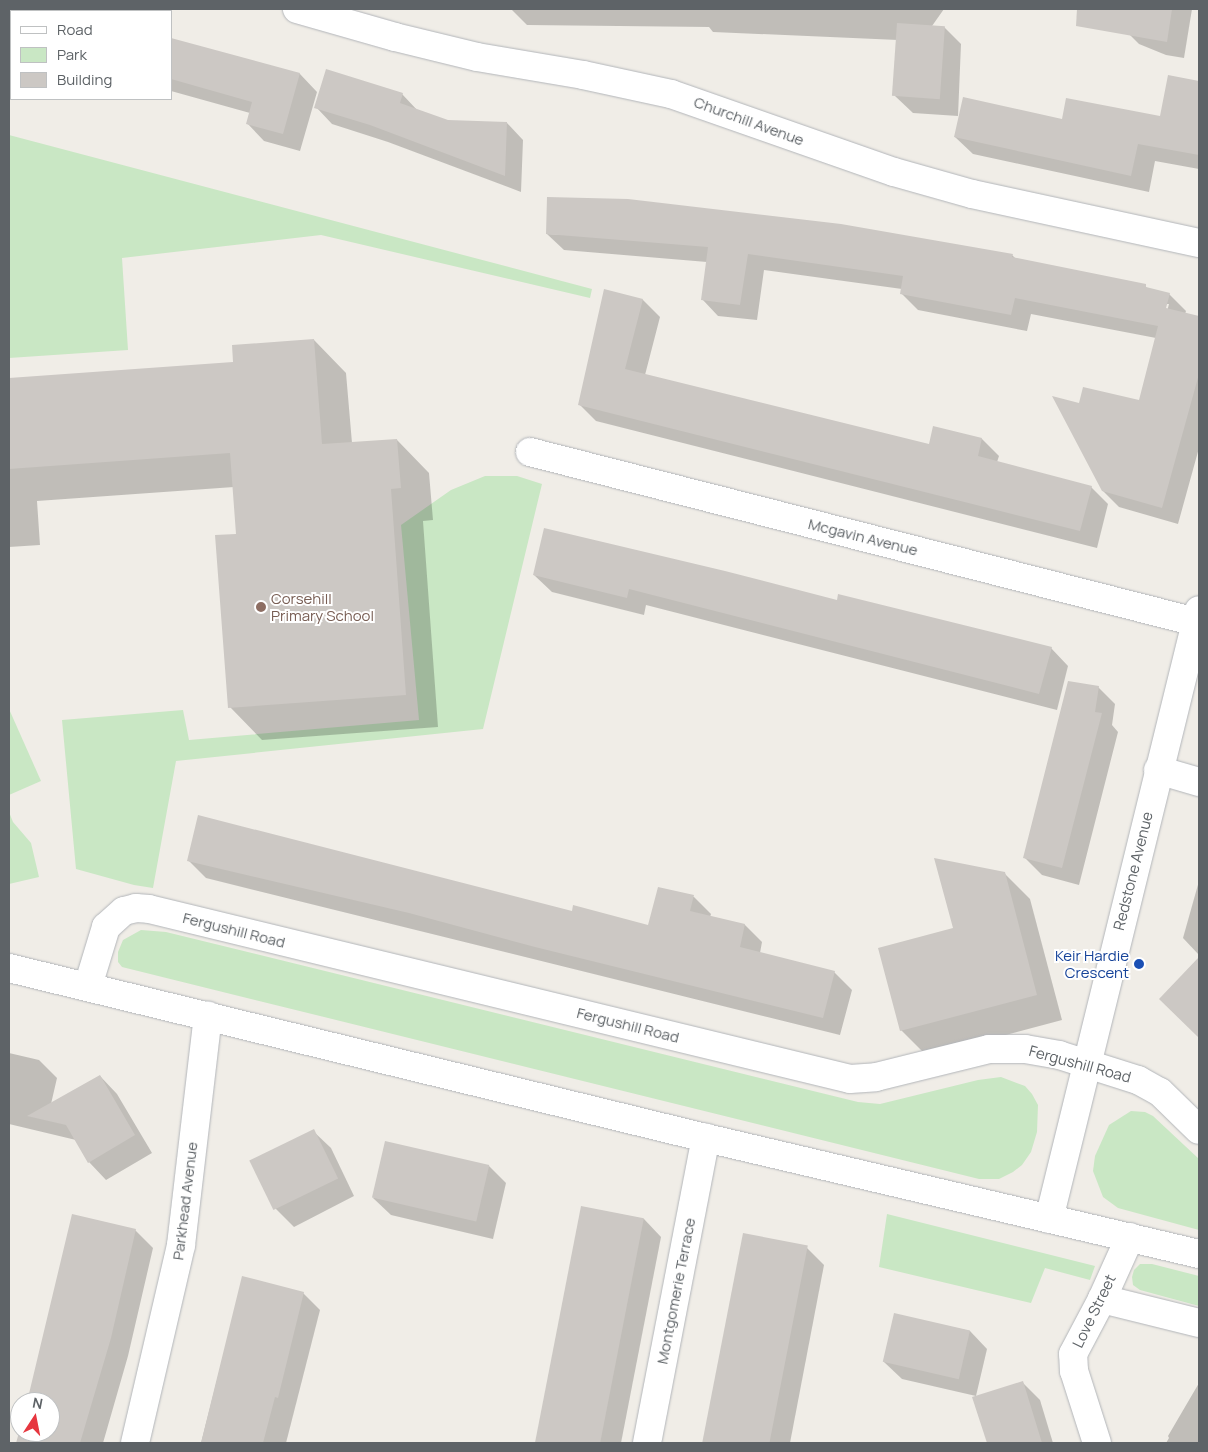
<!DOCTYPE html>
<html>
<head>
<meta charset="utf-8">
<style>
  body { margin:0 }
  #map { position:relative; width:1208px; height:1452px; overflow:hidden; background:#f0ede7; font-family:Manrope,sans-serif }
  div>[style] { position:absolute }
  .green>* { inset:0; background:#c9e7c4 }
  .shadow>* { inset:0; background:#0003; transform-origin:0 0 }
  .building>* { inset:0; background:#ccc8c4; transform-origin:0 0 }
  .roads { filter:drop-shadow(0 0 1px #b2b5b9) drop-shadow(0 0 1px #b2b5b9) }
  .minor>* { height:28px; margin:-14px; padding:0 14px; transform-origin:14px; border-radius:14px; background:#fff }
  .secondary>* { height:28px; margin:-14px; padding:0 14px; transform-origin:14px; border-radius:14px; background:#fff }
  .dots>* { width:14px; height:14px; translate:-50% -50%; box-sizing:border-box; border:2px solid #fff; border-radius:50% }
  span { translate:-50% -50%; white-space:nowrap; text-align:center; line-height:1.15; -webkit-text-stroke:4px #fff; paint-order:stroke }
  .street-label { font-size:15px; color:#5e6367 }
  .education-label { font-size:15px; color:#785e54 }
  .left { translate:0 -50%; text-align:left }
  .transit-label { font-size:15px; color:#164399 }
  .right { translate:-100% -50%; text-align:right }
  .frame { position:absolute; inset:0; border:10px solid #5e6367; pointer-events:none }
  .legend { position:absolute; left:10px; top:10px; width:162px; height:90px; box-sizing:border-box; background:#fff; border:1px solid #bfc1c2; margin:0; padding:6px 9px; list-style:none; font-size:15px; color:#5e6367 }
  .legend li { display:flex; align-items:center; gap:10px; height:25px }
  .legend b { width:25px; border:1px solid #bfc1c2 }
  .north { position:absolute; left:10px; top:1392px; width:50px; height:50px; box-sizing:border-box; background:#fff; border:1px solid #bfc1c2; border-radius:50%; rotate:11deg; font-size:14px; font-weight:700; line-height:20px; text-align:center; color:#5e6367 }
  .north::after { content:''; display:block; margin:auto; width:18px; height:22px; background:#e6363f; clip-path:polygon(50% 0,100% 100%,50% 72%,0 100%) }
</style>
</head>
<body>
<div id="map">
  <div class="green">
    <div style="clip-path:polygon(9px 135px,592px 289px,590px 298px,321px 235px,122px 258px,128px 350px,9px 358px)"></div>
    <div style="clip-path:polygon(485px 476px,517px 476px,542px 484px,483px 729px,176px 761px,153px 888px,134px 885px,76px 869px,62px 720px,183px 710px,189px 740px,419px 720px,401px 525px,451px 490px)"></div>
    <div style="clip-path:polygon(9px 709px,41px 781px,9px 795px)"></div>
    <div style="clip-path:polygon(9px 812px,13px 822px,31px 843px,39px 877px,9px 884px)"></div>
    <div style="clip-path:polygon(141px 930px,166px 932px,858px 1102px,880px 1104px,978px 1080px,1001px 1077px,1025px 1086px,1032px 1094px,1038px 1105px,1037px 1132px,1031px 1152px,1022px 1165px,1013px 1172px,999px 1179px,979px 1179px,122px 967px,118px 962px,118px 952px,123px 940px)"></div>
    <div style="clip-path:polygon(1131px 1111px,1145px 1112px,1153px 1116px,1199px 1159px,1199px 1230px,1118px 1208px,1103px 1197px,1093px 1171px,1095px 1156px,1109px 1125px)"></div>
    <div style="clip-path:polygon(887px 1214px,1095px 1266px,1090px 1280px,1045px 1268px,1031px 1303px,879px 1267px)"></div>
    <div style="clip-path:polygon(1140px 1264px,1152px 1264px,1199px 1276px,1199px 1306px,1140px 1290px,1133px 1285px,1132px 1277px,1134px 1270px)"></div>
  </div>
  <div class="shadow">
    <div style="left:21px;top:9px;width:79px;height:2px"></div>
    <div style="clip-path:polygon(511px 9px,944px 9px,932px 26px,944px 27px,961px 44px,958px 116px,913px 113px,895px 96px,898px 40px,713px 32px,709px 27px,527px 25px)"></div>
    <div style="clip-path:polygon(1124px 9px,1192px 9px,1184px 58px,1166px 55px,1139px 44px,1121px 26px)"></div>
    <div style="clip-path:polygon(171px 39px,300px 74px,317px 92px,300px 151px,264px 141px,247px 123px,250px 113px,171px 91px)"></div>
    <div style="clip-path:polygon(1169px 76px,1199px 82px,1199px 169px,1155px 161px,1149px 192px,973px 154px,955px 137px,1063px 121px,1161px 118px)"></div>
    <div style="clip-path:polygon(402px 94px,419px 112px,448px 122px,507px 123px,523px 140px,521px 192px,388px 142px,332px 124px,316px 107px)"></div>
    <div style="clip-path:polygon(evenodd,547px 234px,1012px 255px,1016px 259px,1145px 286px,1148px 289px,1169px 294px,1186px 311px,1185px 314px,1199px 317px,1199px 448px,1178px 524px,1119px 507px,1103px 491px,1080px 404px,1140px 401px,1156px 338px,1031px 314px,1027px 331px,918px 310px,901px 293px,902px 289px,764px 270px,757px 320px,718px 316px,702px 299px,707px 262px,564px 250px,547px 234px,1166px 304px,1169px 304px,1166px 315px,1164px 314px,1166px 304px)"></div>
    <div style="clip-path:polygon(605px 290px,643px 300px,660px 317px,645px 375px,930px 446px,982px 439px,999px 456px,997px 462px,1091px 487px,1108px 504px,1097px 548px,596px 421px,579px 404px)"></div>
    <div style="clip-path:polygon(314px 340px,346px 373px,352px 443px,397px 440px,429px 473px,433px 520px,423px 521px,438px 727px,262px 740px,230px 707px,237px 535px,234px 487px,37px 501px,40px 545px,9px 547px,9px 379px,235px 363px)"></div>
    <div style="clip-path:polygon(534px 575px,838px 602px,1051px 648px,1068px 666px,1057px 710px,646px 605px,644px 615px,552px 592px)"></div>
    <div style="clip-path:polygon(1098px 687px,1115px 704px,1112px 725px,1118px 732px,1079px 885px,1042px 875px,1025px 858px)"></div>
    <div style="clip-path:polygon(188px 860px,573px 912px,649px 926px,659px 888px,694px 897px,711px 914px,710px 917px,745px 925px,762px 942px,760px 953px,834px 972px,852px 990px,840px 1035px,206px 878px)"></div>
    <div style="clip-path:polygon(1004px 873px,1030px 899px,1062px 1020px,927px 1056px,901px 1030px,954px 929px)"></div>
    <div style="clip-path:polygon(1199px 881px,1199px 955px,1183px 938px)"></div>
    <div style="clip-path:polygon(1199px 958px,1199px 1037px,1160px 999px)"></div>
    <div style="clip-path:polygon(9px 1053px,39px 1060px,57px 1078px,51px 1104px,100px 1076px,117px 1094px,152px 1153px,106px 1180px,89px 1162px,76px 1140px,9px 1124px)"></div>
    <div style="clip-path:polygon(313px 1131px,331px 1148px,354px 1196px,294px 1227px,276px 1209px,252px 1162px)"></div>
    <div style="clip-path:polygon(489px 1166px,506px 1183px,493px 1239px,391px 1215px,373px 1198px)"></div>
    <div style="clip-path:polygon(582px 1207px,644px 1219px,661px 1237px,621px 1443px,536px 1443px)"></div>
    <div style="clip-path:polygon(135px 1230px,153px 1248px,128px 1356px,103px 1443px,18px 1443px,21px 1432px,50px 1432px,50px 1402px,29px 1402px)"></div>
    <div style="clip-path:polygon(744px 1235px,807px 1248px,824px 1265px,790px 1443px,704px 1443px)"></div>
    <div style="clip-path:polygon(243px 1278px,303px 1293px,320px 1310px,286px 1443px,201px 1443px)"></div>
    <div style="clip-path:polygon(895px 1315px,970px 1331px,987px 1349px,976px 1396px,902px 1379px,884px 1362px)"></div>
    <div style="clip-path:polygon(1023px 1383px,1040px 1400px,1053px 1443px,988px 1443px,973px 1398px)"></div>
    <div style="clip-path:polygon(1199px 1383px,1199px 1443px,1166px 1443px,1169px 1438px,1168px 1436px)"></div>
  </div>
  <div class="building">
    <div style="clip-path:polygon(1077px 9px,1172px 9px,1167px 42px,1076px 26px)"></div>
    <div style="left:897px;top:23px;width:48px;height:73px;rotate:4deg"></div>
    <div style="clip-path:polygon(171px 38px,300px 73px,283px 134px,246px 124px,252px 102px,171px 79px)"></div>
    <div style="clip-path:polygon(326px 69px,403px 93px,400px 103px,448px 120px,507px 122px,505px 176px,370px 125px,314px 108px)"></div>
    <div style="clip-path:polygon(1168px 75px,1199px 81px,1199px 155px,1138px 144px,1131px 176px,954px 137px,963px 97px,1062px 119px,1066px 98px,1160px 116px)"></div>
    <div style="clip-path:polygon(547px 197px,628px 199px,841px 224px,1013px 254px,1012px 257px,1146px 284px,1146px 287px,1170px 293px,1166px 308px,1199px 316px,1199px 374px,1162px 508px,1102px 491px,1052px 396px,1079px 403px,1083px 387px,1139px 400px,1158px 326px,1015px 298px,1011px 315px,900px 294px,903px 276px,748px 254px,740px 305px,701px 300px,708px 247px,546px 234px)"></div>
    <div style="clip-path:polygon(604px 289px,643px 299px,625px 369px,929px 444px,933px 426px,982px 438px,978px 456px,1092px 486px,1080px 531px,578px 405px)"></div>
    <div style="clip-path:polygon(314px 339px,322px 444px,397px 439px,401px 488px,391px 489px,406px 695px,228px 708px,215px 535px,236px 534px,230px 453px,9px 469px,9px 378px,233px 362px,232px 345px)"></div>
    <div style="clip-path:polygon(544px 528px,725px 571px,837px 600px,838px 594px,1052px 647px,1039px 694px,629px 589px,627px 598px,533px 575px)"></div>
    <div style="clip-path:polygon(1068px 681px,1099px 686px,1095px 712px,1102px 713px,1062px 868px,1023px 858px)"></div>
    <div style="clip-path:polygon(198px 815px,572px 911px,573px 905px,648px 925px,658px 887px,694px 895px,690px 911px,745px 924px,740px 947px,835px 971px,823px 1018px,535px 947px,409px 913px,187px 861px)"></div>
    <div style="clip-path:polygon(934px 858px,1005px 872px,1037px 995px,900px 1031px,878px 948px,953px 928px)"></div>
    <div style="clip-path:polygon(1199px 957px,1199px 1038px,1159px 999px)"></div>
    <div style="clip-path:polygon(100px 1075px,135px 1135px,88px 1163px,66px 1125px,27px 1116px)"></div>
    <div style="left:314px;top:1129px;width:55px;height:72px;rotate:64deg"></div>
    <div style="left:385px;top:1141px;width:107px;height:58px;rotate:13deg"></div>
    <div style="left:581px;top:1206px;width:64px;height:242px;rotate:11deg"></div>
    <div style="clip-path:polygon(72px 1214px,136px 1229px,111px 1338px,80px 1443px,16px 1443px,20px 1429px,20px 1432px,50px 1432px,50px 1402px,27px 1402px)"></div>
    <div style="left:743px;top:1233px;width:66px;height:214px;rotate:11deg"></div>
    <div style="clip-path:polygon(242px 1276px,304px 1292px,278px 1398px,275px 1397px,263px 1443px,201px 1443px)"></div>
    <div style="left:894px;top:1313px;width:78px;height:50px;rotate:13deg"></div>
    <div style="clip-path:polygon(1023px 1381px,1042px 1443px,987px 1443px,972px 1397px)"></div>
  </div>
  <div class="roads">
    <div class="minor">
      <div style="left:297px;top:9px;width:102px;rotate:15.9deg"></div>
      <div style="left:395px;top:37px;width:84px;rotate:13.7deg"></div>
      <div style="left:477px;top:57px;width:108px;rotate:9.6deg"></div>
      <div style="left:583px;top:75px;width:90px;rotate:12.2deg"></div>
      <div style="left:671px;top:94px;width:236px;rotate:19.3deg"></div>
      <div style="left:894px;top:172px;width:81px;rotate:15.8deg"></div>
      <div style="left:972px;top:194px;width:232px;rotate:12.2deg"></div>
      <div style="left:530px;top:452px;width:687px;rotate:14.32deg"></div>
      <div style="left:1158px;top:770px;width:43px;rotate:16.3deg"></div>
      <div style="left:88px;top:986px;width:62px;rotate:-73deg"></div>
      <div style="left:106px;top:927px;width:24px;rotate:-42deg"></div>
      <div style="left:124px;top:911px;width:12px;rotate:-14deg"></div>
      <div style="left:136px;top:908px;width:13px;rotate:4deg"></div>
      <div style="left:149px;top:909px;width:721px;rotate:13.63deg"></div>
      <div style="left:850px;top:1079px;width:26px;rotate:-4deg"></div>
      <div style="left:876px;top:1077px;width:116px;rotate:-13.9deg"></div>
      <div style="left:989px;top:1049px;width:36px"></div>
      <div style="left:1025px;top:1049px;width:35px;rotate:10deg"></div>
      <div style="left:1059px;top:1055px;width:83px;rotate:17.6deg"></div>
      <div style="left:1138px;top:1080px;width:25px;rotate:29deg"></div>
      <div style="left:1160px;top:1092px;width:54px;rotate:44.3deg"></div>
      <div style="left:1049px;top:1219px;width:627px;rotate:-76.16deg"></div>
      <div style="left:1102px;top:1299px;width:100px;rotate:13.9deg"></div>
      <div style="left:135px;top:1443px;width:203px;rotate:-76.9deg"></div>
      <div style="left:181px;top:1245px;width:231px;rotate:-83.3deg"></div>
      <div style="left:647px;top:1443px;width:311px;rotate:-79.1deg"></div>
      <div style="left:1097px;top:1443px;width:76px;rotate:-107.7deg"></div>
      <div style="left:1074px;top:1371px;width:17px;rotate:-93deg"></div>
      <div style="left:1073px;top:1354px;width:62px;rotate:-62.2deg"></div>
      <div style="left:1102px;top:1299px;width:68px;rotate:-65.7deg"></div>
    </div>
    <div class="secondary">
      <div style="left:9px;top:968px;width:717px;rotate:13.71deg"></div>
      <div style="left:706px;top:1138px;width:506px;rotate:13.24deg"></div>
    </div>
  </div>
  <div class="dots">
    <div style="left:261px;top:607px;background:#8d6e63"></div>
    <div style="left:1139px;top:964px;background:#1a4fb4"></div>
  </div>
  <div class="street-label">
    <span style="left:749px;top:121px;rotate:20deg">Churchill Avenue</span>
    <span style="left:863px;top:537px;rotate:14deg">Mcgavin Avenue</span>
    <span style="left:1133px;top:871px;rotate:-76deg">Redstone Avenue</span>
    <span style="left:234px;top:930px;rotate:14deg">Fergushill Road</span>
    <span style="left:628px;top:1025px;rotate:14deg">Fergushill Road</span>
    <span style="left:1080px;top:1064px;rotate:15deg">Fergushill Road</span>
    <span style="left:185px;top:1201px;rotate:-83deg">Parkhead Avenue</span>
    <span style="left:676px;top:1291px;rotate:-79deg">Montgomerie Terrace</span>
    <span style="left:1094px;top:1311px;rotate:-64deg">Love Street</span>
  </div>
  <div class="education-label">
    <span class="left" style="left:271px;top:607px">Corsehill<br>Primary School</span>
  </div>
  <div class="transit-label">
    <span class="right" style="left:1129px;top:964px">Keir Hardie<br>Crescent</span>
  </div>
  <div class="frame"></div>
  <ul class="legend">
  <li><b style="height:6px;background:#fff"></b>Road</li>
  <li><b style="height:14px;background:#c9e7c4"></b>Park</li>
  <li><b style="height:14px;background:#ccc8c4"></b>Building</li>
  </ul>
  <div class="north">N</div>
</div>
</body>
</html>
